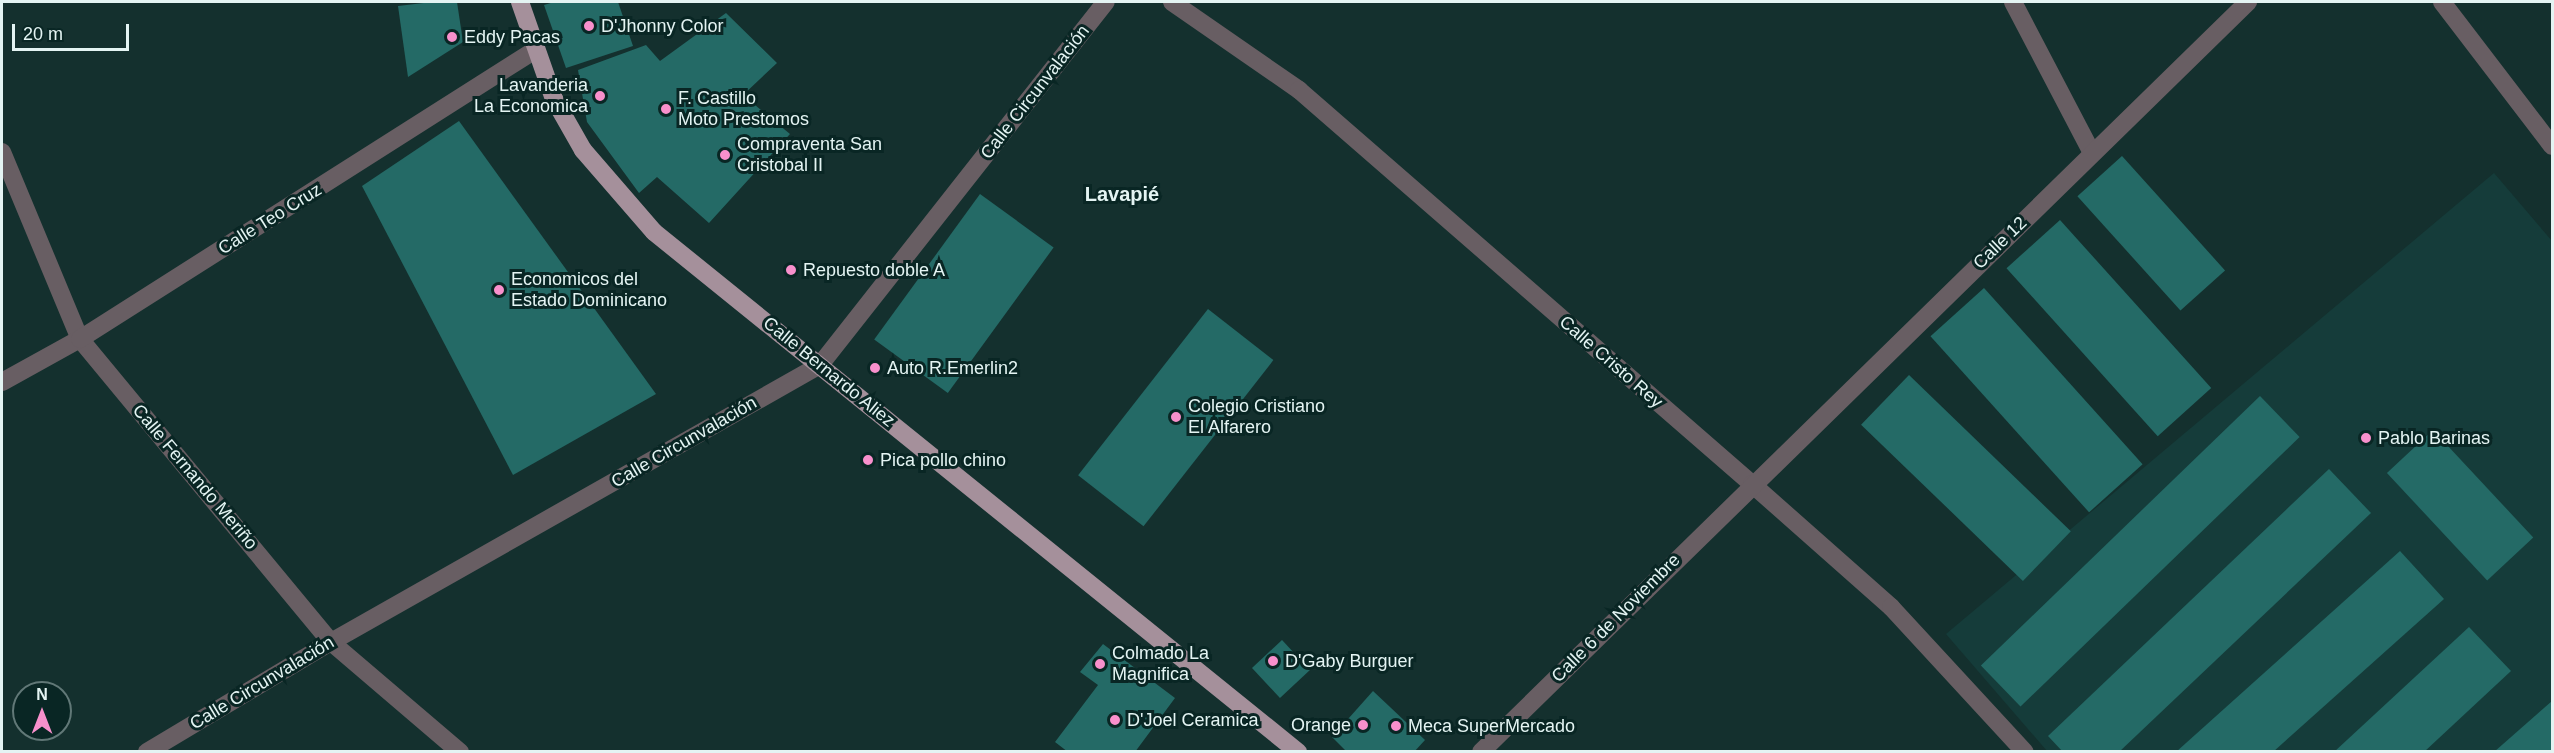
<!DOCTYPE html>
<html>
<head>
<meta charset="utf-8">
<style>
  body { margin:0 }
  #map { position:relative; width:2554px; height:753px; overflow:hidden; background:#14302e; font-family:Helvetica,sans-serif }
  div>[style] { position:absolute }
  .built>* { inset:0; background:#153c3a }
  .building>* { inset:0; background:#246a66; transform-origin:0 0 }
  .minor>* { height:18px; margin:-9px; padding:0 9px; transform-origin:9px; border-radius:9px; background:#685e63 }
  .major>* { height:18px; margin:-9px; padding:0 9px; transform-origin:9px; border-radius:9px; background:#a5909b }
  .dots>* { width:16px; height:16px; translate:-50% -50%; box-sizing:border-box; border:3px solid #092624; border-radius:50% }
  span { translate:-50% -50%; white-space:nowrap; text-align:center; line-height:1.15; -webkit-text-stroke:6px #092624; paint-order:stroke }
  .poi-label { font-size:18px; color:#e4f4f3 }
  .left { translate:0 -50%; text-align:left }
  .right { translate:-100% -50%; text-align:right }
  .street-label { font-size:18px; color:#e4f4f3 }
  .neighbourhood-label { font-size:20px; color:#e4f4f3; font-weight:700 }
  .frame { position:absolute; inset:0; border:3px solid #e4f4f3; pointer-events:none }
  .north { position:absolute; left:12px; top:681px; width:60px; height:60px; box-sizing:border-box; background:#092624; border:2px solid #617877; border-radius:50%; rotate:0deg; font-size:16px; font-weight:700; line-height:24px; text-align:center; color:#e4f4f3 }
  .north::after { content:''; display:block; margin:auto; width:21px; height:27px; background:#f890cc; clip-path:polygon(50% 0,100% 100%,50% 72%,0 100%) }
  .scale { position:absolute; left:12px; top:24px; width:117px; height:27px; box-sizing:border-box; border:3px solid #e4f4f3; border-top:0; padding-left:8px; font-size:18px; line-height:21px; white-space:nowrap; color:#e4f4f3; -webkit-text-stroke:4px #092624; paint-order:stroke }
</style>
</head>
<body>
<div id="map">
  <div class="built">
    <div style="clip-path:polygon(2494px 173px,2552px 241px,2552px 751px,2047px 751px,1946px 634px)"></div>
  </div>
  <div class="building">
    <div style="clip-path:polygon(432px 2px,457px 2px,463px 42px,408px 77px,398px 6px)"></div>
    <div style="clip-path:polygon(554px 2px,618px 2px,633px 46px,566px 68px,544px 5px)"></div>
    <div style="clip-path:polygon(726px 13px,777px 63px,743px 95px,790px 134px,709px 223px,657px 177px,639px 193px,587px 122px,578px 70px,646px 45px,660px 61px)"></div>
    <div style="clip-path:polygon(459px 121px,656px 394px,513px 475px,362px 186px)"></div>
    <div style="left:2122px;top:156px;width:154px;height:60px;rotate:48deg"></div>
    <div style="left:980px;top:194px;width:91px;height:180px;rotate:36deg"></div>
    <div style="left:2060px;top:220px;width:226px;height:72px;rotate:48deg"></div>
    <div style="left:1984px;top:288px;width:237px;height:72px;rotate:48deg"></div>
    <div style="left:1208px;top:309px;width:83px;height:211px;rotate:38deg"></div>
    <div style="left:1909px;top:375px;width:225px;height:69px;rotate:44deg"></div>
    <div style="left:2260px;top:396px;width:57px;height:388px;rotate:46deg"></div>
    <div style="left:2433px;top:430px;width:147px;height:63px;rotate:47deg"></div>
    <div style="clip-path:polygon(2329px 469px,2371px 513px,2119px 752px,2063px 752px,2048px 736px)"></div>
    <div style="clip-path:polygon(2400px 551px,2444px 599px,2273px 752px,2176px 752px)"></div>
    <div style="clip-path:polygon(2469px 627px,2511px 671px,2424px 752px,2334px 752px)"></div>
    <div style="left:1282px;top:640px;width:41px;height:41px;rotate:47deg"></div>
    <div style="clip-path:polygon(1103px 644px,1175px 698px,1135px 752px,1068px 752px,1055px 742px,1098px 685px,1080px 672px)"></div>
    <div style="clip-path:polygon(1373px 691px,1425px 740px,1414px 752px,1347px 752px,1332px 737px)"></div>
    <div style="clip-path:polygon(2552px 701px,2552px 752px,2494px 752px)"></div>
  </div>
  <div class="minor">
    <div style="left:1172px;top:2px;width:155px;rotate:34.7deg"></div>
    <div style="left:1299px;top:90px;width:600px;rotate:41.02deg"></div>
    <div style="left:1752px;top:484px;width:186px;rotate:41.5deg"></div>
    <div style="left:1891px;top:607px;width:197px;rotate:47.3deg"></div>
    <div style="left:2013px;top:2px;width:170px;rotate:62.4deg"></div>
    <div style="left:2442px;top:2px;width:181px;rotate:52.6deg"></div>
    <div style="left:2px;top:152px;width:203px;rotate:67.4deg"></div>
    <div style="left:80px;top:339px;width:393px;rotate:50.4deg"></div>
    <div style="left:331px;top:642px;width:170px;rotate:40.5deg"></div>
    <div style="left:2px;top:382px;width:89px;rotate:-28.9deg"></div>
    <div style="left:80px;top:339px;width:539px;rotate:-32.42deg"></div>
    <div style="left:147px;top:752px;width:214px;rotate:-30.9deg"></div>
    <div style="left:331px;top:642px;width:562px;rotate:-29.53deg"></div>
    <div style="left:820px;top:365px;width:462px;rotate:-51.8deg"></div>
    <div style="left:1481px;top:752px;width:1073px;rotate:-44.36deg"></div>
  </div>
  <div class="major">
    <div style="left:520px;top:2px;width:103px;rotate:70.7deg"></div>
    <div style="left:554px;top:99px;width:59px;rotate:60.4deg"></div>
    <div style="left:583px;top:150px;width:108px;rotate:49.1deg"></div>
    <div style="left:654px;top:232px;width:828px;rotate:38.92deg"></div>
  </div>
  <div class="dots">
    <div style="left:589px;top:26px;background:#f890cc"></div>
    <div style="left:452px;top:37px;background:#f890cc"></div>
    <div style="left:600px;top:96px;background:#f890cc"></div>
    <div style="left:666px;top:109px;background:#f890cc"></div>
    <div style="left:725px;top:155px;background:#f890cc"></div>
    <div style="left:791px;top:270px;background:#f890cc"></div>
    <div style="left:499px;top:290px;background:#f890cc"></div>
    <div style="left:875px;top:368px;background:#f890cc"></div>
    <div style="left:1176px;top:417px;background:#f890cc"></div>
    <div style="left:2366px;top:438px;background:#f890cc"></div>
    <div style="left:868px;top:460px;background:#f890cc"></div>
    <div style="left:1273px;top:661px;background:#f890cc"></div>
    <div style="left:1100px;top:664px;background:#f890cc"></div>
    <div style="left:1115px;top:720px;background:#f890cc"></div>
    <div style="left:1363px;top:725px;background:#f890cc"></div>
    <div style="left:1396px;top:726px;background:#f890cc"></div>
  </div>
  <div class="poi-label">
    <span class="left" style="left:601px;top:26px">D'Jhonny Color</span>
    <span class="left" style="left:464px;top:37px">Eddy Pacas</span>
    <span class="right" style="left:588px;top:96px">Lavanderia<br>La Economica</span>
    <span class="left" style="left:678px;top:109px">F. Castillo<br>Moto Prestomos</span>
    <span class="left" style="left:737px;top:155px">Compraventa San<br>Cristobal II</span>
    <span class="left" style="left:803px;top:270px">Repuesto doble A</span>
    <span class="left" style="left:511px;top:290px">Economicos del<br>Estado Dominicano</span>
    <span class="left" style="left:887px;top:368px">Auto R.Emerlin2</span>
    <span class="left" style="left:1188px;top:417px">Colegio Cristiano<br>El Alfarero</span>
    <span class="left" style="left:2378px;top:438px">Pablo Barinas</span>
    <span class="left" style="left:880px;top:460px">Pica pollo chino</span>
    <span class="left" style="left:1112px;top:664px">Colmado La<br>Magnifica</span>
    <span class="left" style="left:1285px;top:661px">D'Gaby Burguer</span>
    <span class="left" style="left:1127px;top:720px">D'Joel Ceramica</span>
    <span class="right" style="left:1351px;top:725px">Orange</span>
    <span class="left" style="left:1408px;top:726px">Meca SuperMercado</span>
  </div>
  <div class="street-label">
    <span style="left:1035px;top:92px;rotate:-52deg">Calle Circunvalación</span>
    <span style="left:270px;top:219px;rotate:-32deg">Calle Teo Cruz</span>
    <span style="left:2000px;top:243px;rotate:-44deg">Calle 12</span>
    <span style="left:1611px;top:362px;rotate:41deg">Calle Cristo Rey</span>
    <span style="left:829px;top:372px;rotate:39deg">Calle Bernardo Aliez</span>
    <span style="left:684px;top:442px;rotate:-30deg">Calle Circunvalación</span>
    <span style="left:195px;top:477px;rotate:50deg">Calle Fernando Meriño</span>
    <span style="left:1616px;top:618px;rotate:-45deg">Calle 6 de Noviembre</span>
    <span style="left:262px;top:683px;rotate:-31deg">Calle Circunvalación</span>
  </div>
  <div class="neighbourhood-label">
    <span style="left:1122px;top:194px">Lavapié</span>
  </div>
  <div class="frame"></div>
  <div class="north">N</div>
  <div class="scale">20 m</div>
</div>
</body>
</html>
